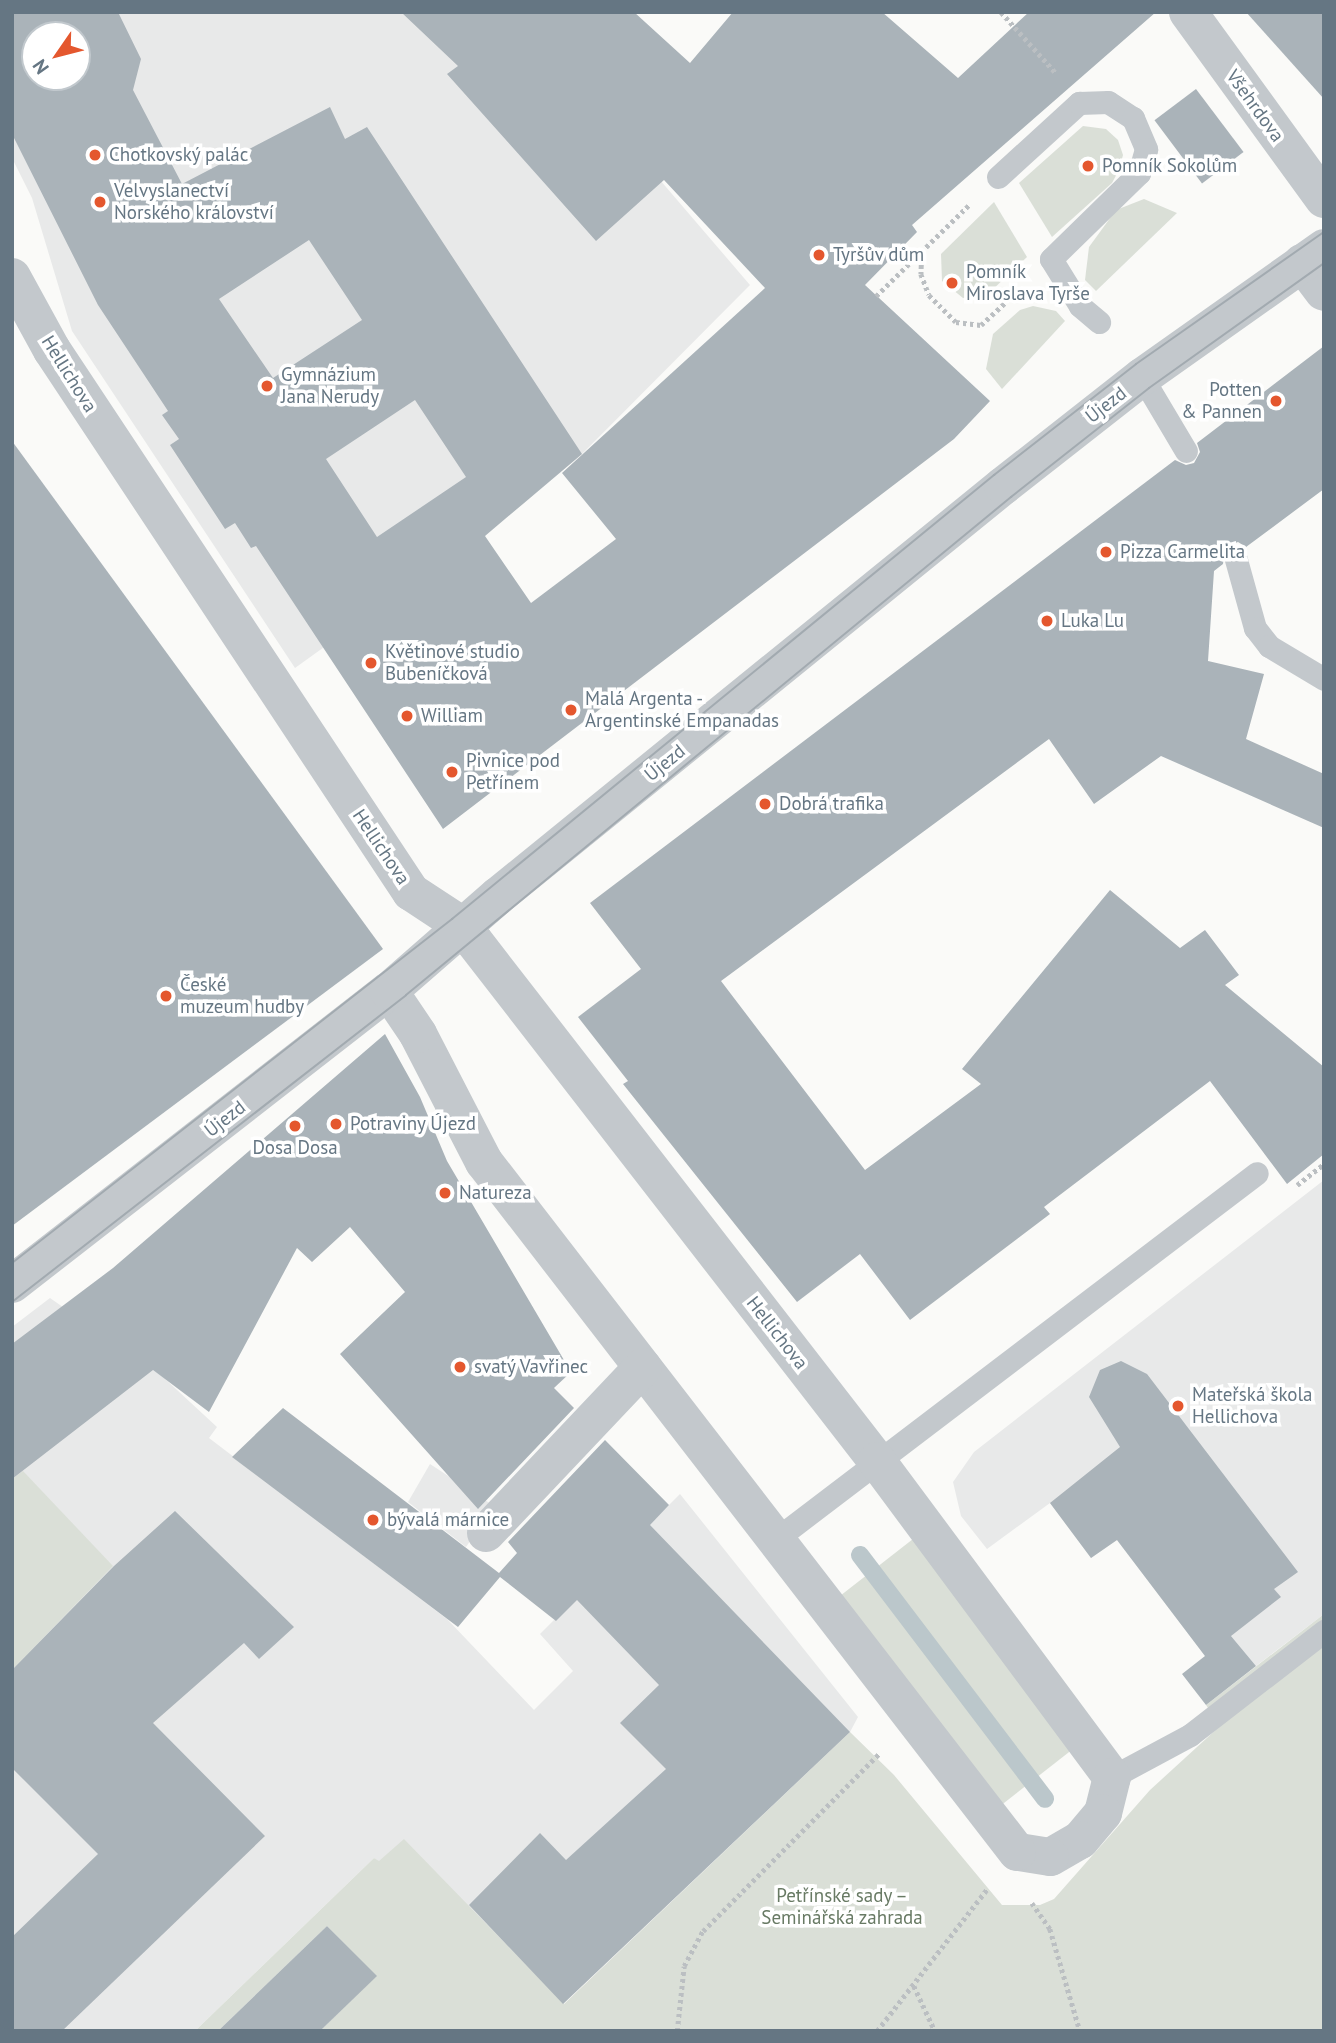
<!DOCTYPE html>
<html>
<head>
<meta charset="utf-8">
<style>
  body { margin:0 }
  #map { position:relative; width:1336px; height:2043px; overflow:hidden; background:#fafaf8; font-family:"PT Sans",sans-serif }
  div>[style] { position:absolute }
  .built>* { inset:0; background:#e8e9e9 }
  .green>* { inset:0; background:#dadfd7; transform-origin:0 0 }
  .stream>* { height:18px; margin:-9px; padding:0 9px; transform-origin:9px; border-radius:9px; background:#bbc7cb }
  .building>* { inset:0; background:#aab3b9; transform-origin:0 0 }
  .path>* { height:4.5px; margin-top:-2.25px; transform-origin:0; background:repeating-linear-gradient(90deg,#bbbfc2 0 3.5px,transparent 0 7px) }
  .service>* { height:23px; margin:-11.5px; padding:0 11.5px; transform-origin:11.5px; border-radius:11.5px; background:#c3c8cc }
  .minor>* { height:38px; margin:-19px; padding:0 19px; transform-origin:19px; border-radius:19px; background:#c3c8cc }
  .tram>* { height:2px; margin:-1px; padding:0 1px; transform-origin:1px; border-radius:1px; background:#a2aab0 }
  .dots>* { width:19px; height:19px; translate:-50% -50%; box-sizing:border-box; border:4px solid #fff; border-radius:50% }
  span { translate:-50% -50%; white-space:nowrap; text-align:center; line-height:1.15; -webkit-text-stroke:7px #fff; paint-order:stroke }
  .street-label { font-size:19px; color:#657683 }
  .poi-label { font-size:19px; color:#657683 }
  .left { translate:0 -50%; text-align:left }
  .right { translate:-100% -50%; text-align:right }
  .park-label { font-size:19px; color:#687a64 }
  .frame { position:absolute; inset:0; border:14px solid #657683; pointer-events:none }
  .north { position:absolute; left:21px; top:21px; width:70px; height:70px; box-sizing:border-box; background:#fff; border:2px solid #c1c8cd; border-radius:50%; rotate:235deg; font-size:19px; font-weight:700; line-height:28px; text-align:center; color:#657683 }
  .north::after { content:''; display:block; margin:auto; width:24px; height:32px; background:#e4572e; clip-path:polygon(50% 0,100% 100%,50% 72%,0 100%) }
</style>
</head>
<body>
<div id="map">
  <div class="built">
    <div style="clip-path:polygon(evenodd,12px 12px,516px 12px,750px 285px,582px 454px,523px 504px,295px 668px,72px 331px,32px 198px,12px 158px,12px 12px,35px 35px,77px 35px,77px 77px,35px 77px,35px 35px)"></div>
    <div style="clip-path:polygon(1324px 1180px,1324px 1614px,1256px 1666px,1231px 1636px,1205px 1656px,1117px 1540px,1091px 1558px,1050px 1503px,987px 1549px,961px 1516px,953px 1482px,974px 1452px)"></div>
    <div style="clip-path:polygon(50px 1298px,163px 1377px,217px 1427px,209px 1438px,447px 1619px,534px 1710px,573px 1671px,540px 1634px,680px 1494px,858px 1717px,850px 1732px,563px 2004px,374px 1858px,195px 2031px,12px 2031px,12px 1327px)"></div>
    <div style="clip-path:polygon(430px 1464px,494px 1506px,466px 1547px,408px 1502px)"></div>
  </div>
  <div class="green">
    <div style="clip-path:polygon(1083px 126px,1106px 129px,1118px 140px,1123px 155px,1119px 170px,1112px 183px,1052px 237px,1019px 183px)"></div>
    <div style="clip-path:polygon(1144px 199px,1177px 213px,1096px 291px,1085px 280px,1089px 247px,1116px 210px)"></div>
    <div style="clip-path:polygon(994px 202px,1027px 257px,988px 294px,963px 298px,942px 281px,941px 254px)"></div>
    <div style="clip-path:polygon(1033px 306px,1056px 311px,1065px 321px,1002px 389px,986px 369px,993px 334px,1020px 310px)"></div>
    <div style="clip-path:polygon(23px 1471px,113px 1566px,12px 1670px,12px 1479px)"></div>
    <div style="left:913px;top:1539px;width:264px;height:96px;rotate:52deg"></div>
    <div style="clip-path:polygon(1324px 1614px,1324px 2031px,320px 2031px,376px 1976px,327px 1926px,218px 2031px,195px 2031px,374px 1858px,379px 1861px,404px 1839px,564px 2004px,850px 1732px,894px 1775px,1002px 1905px,1040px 1905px,1054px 1899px,1150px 1790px,1220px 1726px,1206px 1705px)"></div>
  </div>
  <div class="stream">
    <div style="left:860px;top:1555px;width:306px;rotate:52.8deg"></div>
  </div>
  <div class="building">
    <div style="clip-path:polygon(evenodd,12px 12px,118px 12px,141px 59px,133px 90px,182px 184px,330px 107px,345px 139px,367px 127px,582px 454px,485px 536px,531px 603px,616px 539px,562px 473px,765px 288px,664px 180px,596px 241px,447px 74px,458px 66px,401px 12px,634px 12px,690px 63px,733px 12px,882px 12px,958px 78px,1029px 12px,1156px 12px,912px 225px,917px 232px,865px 285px,990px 401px,954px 439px,443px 829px,256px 546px,251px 548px,235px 523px,225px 529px,170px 445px,179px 439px,162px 415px,168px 411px,98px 305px,12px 134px,12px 12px,35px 35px,77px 35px,77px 77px,35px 77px,35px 35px,12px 12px,309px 240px,362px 320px,273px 378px,219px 299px,309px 240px,12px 12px,415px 400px,466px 477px,377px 537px,326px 459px,415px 400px)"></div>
    <div style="clip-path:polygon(1246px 12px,1324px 12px,1324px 99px)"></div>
    <div style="left:1196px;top:89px;width:79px;height:52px;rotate:53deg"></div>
    <div style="clip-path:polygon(1324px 346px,1324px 489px,1246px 547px,1238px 542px,1225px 547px,1223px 564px,1214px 571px,1208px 661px,1264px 674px,1246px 739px,1324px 774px,1324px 828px,1161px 756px,1094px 804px,1049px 739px,721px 981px,865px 1170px,981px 1084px,962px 1069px,1110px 890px,1180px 948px,1205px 930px,1239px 975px,1225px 985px,1324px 1067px,1324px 1154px,1287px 1184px,1210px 1081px,1044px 1207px,1050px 1214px,910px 1320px,860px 1254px,797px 1302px,623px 1084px,628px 1081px,578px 1017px,641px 969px,590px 903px,1175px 460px,1186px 465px,1194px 463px,1200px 452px,1197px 443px)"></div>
    <div style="clip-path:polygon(12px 441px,383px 949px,12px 1226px)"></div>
    <div style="clip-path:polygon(385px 1034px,420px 1097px,447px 1161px,571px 1372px,554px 1388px,574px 1408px,478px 1509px,340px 1354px,405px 1292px,350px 1227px,312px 1262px,297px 1248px,209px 1412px,153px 1370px,12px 1479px,12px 1344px,113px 1268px)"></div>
    <div style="clip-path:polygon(1121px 1361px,1147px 1374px,1298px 1572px,1274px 1589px,1281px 1597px,1231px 1636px,1256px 1666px,1206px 1705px,1182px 1674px,1205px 1656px,1117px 1540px,1091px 1558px,1050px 1503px,1120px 1447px,1089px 1397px,1100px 1370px)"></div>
    <div style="clip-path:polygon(283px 1408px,499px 1573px,517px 1553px,508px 1542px,605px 1440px,669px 1505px,650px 1525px,850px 1732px,563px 2004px,469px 1905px,540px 1833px,566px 1860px,666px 1769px,620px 1723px,659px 1685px,577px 1600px,556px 1621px,500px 1577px,458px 1627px,232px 1457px)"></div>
    <div style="clip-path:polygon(175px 1511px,294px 1627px,259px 1659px,244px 1643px,153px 1723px,265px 1836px,62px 2031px,12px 2031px,12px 1937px,98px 1854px,12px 1768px,12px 1670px,114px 1566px)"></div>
    <div style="clip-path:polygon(327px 1926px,377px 1976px,320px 2031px,218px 2031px)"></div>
  </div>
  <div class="path">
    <div style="left:1001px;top:12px;width:81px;rotate:48deg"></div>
    <div style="left:922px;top:251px;width:23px;rotate:92deg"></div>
    <div style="left:921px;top:274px;width:22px;rotate:69deg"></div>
    <div style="left:929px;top:295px;width:38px;rotate:45deg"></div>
    <div style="left:956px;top:322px;width:25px;rotate:7deg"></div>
    <div style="left:981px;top:325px;width:54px;rotate:-42.8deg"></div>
    <div style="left:876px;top:296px;width:132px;rotate:-44.4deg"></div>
    <div style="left:1297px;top:1185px;width:34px;rotate:-38deg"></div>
    <div style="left:1032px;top:1903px;width:32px;rotate:55deg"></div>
    <div style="left:1050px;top:1929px;width:106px;rotate:73.6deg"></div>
    <div style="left:914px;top:1986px;width:50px;rotate:65deg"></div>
    <div style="left:677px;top:2031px;width:65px;rotate:-83.9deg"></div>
    <div style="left:684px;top:1966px;width:40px;rotate:-62deg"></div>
    <div style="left:703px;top:1931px;width:251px;rotate:-45.2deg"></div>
    <div style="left:877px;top:2031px;width:181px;rotate:-52.2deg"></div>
  </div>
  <div class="service">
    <div style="left:998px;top:177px;width:110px;rotate:-42.4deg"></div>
    <div style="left:1079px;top:103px;width:29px;rotate:-2deg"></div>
    <div style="left:1108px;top:102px;width:30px;rotate:33deg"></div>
    <div style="left:1133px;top:118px;width:34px;rotate:67deg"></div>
    <div style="left:1146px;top:149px;width:25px;rotate:106deg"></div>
    <div style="left:1139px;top:173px;width:123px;rotate:135.7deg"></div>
    <div style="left:1051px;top:259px;width:55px;rotate:58.3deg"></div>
    <div style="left:1080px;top:306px;width:25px;rotate:40deg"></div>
    <div style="left:1142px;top:377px;width:86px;rotate:59.3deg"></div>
    <div style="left:1235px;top:556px;width:75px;rotate:74.5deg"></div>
    <div style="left:1255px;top:628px;width:23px;rotate:52deg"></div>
    <div style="left:1269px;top:646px;width:64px;rotate:31deg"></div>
    <div style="left:776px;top:1539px;width:604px;rotate:-37.27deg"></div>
    <div style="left:1112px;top:1777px;width:89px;rotate:-28.3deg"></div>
    <div style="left:1190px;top:1735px;width:170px;rotate:-37.8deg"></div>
  </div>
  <div class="minor">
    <div style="left:1188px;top:12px;width:231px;rotate:54deg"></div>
    <div style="left:1302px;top:263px;width:36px;rotate:53deg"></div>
    <div style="left:12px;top:277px;width:83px;rotate:61.3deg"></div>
    <div style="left:52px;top:350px;width:650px;rotate:56.48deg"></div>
    <div style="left:411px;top:892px;width:64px;rotate:33.4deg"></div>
    <div style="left:464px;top:927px;width:16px;rotate:55deg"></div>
    <div style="left:473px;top:940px;width:659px;rotate:52.21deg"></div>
    <div style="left:877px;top:1461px;width:394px;rotate:53.4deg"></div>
    <div style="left:1112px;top:1777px;width:37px;rotate:104deg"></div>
    <div style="left:1103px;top:1813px;width:35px;rotate:130deg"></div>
    <div style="left:1080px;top:1840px;width:34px;rotate:150deg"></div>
    <div style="left:1050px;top:1857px;width:33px;rotate:-171deg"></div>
    <div style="left:1017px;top:1852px;width:872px;rotate:-127.68deg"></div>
    <div style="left:484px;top:1162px;width:144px;rotate:-117.3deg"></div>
    <div style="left:418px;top:1034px;width:52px;rotate:-124deg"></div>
    <div style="left:12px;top:1284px;width:477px;rotate:-37.9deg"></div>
    <div style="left:389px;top:991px;width:145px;rotate:-41.1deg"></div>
    <div style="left:498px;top:896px;width:650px;rotate:-39.07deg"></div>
    <div style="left:1003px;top:486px;width:177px;rotate:-38.1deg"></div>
    <div style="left:1142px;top:377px;width:223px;rotate:-35.3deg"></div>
    <div style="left:486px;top:1533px;width:228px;rotate:-46.6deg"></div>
  </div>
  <div class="tram">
    <div style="left:12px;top:1263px;width:559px;rotate:-38.02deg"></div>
    <div style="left:452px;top:919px;width:701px;rotate:-39.32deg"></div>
    <div style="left:994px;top:475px;width:180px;rotate:-38deg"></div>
    <div style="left:1136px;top:364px;width:230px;rotate:-35.1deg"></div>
    <div style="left:12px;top:1302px;width:499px;rotate:-37.9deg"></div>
    <div style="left:406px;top:995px;width:784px;rotate:-39.46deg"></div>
    <div style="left:1011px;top:497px;width:176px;rotate:-38.3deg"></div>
    <div style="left:1149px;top:388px;width:215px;rotate:-35.5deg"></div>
  </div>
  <div class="dots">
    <div style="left:95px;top:155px;background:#e4572e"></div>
    <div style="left:1088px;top:166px;background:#e4572e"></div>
    <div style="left:100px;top:202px;background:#e4572e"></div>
    <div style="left:819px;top:255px;background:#e4572e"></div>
    <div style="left:952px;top:283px;background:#e4572e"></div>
    <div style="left:267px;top:386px;background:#e4572e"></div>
    <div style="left:1276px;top:401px;background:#e4572e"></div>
    <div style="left:1106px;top:552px;background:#e4572e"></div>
    <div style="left:1047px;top:621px;background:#e4572e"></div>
    <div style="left:371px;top:663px;background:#e4572e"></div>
    <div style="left:571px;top:710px;background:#e4572e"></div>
    <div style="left:407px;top:716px;background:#e4572e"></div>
    <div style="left:452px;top:772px;background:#e4572e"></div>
    <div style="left:765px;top:804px;background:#e4572e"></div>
    <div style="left:166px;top:996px;background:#e4572e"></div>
    <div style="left:336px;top:1124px;background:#e4572e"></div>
    <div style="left:295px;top:1126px;background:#e4572e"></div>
    <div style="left:445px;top:1193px;background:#e4572e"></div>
    <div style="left:460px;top:1367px;background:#e4572e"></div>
    <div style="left:1178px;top:1406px;background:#e4572e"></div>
    <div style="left:373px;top:1520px;background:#e4572e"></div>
  </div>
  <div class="street-label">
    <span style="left:1255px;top:106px;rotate:54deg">Všehrdova</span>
    <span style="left:69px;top:374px;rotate:58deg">Hellichova</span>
    <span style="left:1106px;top:405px;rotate:-38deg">Újezd</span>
    <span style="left:665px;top:763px;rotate:-39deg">Újezd</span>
    <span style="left:381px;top:847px;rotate:56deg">Hellichova</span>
    <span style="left:225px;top:1119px;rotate:-38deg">Újezd</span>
    <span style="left:777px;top:1333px;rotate:52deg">Hellichova</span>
  </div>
  <div class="poi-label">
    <span class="left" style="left:109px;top:155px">Chotkovský palác</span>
    <span class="left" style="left:1102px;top:166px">Pomník Sokolům</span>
    <span class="left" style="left:114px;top:202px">Velvyslanectví<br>Norského království</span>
    <span class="left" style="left:833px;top:255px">Tyršův dům</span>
    <span class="left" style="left:966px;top:283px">Pomník<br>Miroslava Tyrše</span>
    <span class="left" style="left:281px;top:386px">Gymnázium<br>Jana Nerudy</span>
    <span class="right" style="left:1262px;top:401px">Potten<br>&amp; Pannen</span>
    <span class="left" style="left:1120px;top:552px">Pizza Carmelita</span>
    <span class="left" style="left:1061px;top:621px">Luka Lu</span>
    <span class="left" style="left:385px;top:663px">Květinové studio<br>Bubeníčková</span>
    <span class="left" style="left:585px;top:710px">Malá Argenta -<br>Argentinské Empanadas</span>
    <span class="left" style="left:421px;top:716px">William</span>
    <span class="left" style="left:466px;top:772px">Pivnice pod<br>Petřínem</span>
    <span class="left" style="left:779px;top:804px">Dobrá trafika</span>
    <span class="left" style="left:180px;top:996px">České<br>muzeum hudby</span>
    <span class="left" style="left:350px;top:1124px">Potraviny Újezd</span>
    <span style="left:295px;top:1148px">Dosa Dosa</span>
    <span class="left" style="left:459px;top:1193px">Natureza</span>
    <span class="left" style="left:474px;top:1367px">svatý Vavřinec</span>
    <span class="left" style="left:1192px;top:1406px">Mateřská škola<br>Hellichova</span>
    <span class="left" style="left:387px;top:1520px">bývalá márnice</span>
  </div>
  <div class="park-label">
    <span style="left:842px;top:1907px">Petřínské sady –<br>Seminářská zahrada</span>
  </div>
  <div class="frame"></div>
  <div class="north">N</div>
</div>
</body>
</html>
